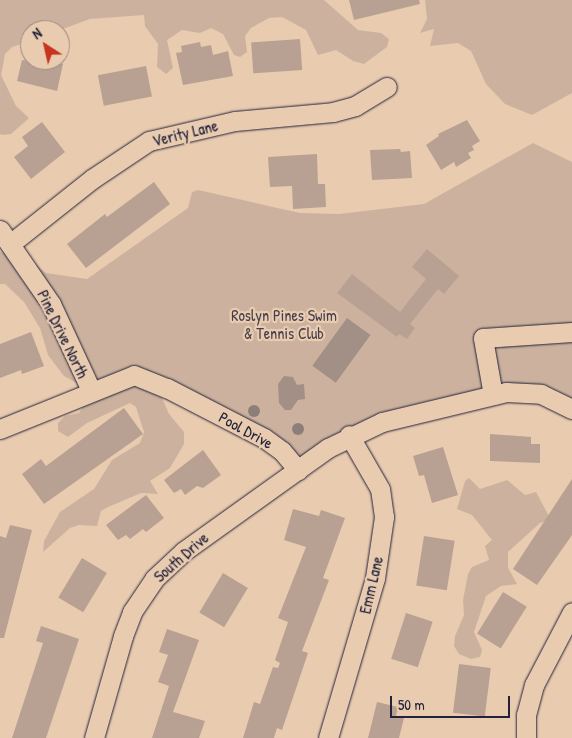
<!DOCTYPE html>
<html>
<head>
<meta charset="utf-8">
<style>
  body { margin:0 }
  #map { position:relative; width:572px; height:738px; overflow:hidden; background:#e9cbaf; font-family:"Patrick Hand",sans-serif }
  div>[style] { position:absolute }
  .green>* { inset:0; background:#ccb29e }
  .water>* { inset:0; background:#a28f85; transform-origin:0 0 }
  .building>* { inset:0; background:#b8a192; transform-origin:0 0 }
  .roads { filter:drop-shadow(0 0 1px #22223b) drop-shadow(0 0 1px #22223b) }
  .minor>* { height:19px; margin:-9.5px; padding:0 9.5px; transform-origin:9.5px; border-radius:9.5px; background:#e9cbaf }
  .trees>* { width:12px; height:12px; margin:-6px; border-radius:50%; background:#8e7e7a }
  span { translate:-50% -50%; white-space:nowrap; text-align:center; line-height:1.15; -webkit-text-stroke:4.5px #e9cbaf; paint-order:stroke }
  .street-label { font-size:16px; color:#22223b }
  .park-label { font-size:16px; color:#443f4f }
  .north { position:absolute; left:20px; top:20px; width:50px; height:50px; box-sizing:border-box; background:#e9cbaf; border:1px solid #998781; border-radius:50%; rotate:325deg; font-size:14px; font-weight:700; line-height:20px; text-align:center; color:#22223b }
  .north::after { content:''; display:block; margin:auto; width:18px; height:22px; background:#c8321e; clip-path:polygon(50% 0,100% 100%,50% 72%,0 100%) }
  .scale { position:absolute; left:390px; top:696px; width:120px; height:22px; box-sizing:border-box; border:2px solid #22223b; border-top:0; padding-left:6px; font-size:15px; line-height:18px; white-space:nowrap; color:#22223b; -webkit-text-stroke:4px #e9cbaf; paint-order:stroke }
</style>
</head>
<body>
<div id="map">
  <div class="green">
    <div style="clip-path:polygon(0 0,324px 0,358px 30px,381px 33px,389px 39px,387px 47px,364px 64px,353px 61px,336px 50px,318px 55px,306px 30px,282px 17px,269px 18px,251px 28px,245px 36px,247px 52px,240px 57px,234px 55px,223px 34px,211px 28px,200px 33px,182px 30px,167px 40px,173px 68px,166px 74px,157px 67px,158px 44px,145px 26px,144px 15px,90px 19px,60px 30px,30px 30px,30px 41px,12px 47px,5px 54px,1px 75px,16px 106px,29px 118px,11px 134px,2px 135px,0 134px)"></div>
    <div style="clip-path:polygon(425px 0,572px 0,572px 93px,532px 115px,505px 104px,486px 84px,471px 51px,458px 43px,430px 46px,434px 29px,420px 33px,427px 19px)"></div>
    <div style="clip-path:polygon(533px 143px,572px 162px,572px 409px,541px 394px,382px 422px,298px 470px,287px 457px,153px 390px,161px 396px,169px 414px,184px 432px,184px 444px,170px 468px,150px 481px,158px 494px,141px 493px,108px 507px,101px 511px,97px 526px,79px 525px,70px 528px,43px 552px,44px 541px,60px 512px,94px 489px,112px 460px,140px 443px,144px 432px,136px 407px,130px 403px,87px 423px,68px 437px,58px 431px,58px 423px,65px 416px,79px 413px,85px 403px,80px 385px,64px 376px,48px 355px,40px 328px,24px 302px,5px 284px,0 284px,0 252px,30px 260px,46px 273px,87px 279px,188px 208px,192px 192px,198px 190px,300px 213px,339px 214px,424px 204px)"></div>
    <div style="clip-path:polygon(469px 478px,480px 489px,507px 480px,525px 495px,536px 492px,551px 520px,540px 523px,508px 552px,508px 568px,517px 584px,501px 586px,486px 596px,474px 632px,482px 650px,480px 657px,471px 659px,459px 654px,454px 646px,455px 636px,464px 615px,463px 600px,468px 574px,472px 567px,489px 560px,485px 546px,492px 540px,472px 515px,457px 509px,465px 481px)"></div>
  </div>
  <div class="water">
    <div style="left:347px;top:318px;width:29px;height:59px;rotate:36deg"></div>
    <div style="clip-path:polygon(284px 376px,293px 377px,297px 385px,304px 384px,305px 399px,298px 400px,291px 410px,285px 410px,279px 403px,278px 384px)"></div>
  </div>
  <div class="building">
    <div style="clip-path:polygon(349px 0,419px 0,420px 4px,354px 20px)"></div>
    <div style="left:300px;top:39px;width:31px;height:49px;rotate:86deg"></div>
    <div style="clip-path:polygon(200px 42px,201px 47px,211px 45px,213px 55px,228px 51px,233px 76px,183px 85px,176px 53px,182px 52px,181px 46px)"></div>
    <div style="clip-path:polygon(22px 60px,63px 64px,57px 91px,17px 81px)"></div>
    <div style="left:146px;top:66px;width:31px;height:49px;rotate:79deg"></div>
    <div style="clip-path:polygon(467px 120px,480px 141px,472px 146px,474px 150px,468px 153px,471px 158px,456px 167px,454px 162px,441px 170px,426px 145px,439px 136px,438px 134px)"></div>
    <div style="clip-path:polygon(42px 122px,65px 152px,31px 179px,14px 157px,28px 146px,22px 137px)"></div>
    <div style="clip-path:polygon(400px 149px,401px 152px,410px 151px,412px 178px,372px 180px,370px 150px)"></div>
    <div style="clip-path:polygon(317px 154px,318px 184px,325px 184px,326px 207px,293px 209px,292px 186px,270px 187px,268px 157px)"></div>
    <div style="clip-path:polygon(154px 182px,170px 204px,86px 268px,67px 244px,105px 214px,107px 217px)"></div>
    <div style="clip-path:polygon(427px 249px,459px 276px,444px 294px,438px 289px,410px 324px,415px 328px,407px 339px,399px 334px,397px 337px,337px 293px,352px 274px,400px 312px,426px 279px,412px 267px)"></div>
    <div style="clip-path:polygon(31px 332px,44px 366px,22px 374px,21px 370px,0 378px,0 344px)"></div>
    <div style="clip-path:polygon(124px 408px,143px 434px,44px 504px,22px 474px,41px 459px,46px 466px)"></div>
    <div style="clip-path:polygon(490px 434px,531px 437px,531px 444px,540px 444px,540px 463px,490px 461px)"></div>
    <div style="clip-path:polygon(443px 447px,458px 495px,432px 503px,424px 475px,419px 476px,413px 456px)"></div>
    <div style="clip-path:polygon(203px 450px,221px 475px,203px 488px,197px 486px,185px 495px,181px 489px,174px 493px,164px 480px)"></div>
    <div style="clip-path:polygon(572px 479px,572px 535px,537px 585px,513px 569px)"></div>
    <div style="clip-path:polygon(146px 495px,164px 518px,146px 532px,143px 529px,130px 539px,126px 535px,118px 540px,106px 525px)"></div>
    <div style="clip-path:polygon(293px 509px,319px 516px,321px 510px,345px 518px,323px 578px,329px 580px,302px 651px,308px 653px,282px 730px,277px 728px,274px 738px,243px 738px,254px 702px,260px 704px,273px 667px,278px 668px,280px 663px,275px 660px,288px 622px,278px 618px,306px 547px,284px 540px)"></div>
    <div style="clip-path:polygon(10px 525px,32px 530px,4px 638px,0 638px,0 536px,6px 538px)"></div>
    <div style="left:424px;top:536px;width:31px;height:50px;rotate:9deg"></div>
    <div style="left:82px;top:558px;width:29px;height:46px;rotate:31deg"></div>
    <div style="left:223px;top:573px;width:29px;height:46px;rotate:31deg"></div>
    <div style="left:503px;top:592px;width:28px;height:49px;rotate:32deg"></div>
    <div style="left:406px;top:613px;width:28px;height:48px;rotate:18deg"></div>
    <div style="clip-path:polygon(41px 626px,79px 639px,46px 738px,12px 738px,43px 643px,36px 641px)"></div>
    <div style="clip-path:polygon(167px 629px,199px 640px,173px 712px,205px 721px,199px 738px,152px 738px,169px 686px,158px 682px,168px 655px,159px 652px)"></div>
    <div style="left:459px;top:664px;width:32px;height:49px;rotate:7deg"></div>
    <div style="clip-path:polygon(377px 702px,398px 707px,396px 716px,404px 718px,399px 738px,368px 738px)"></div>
  </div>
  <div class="roads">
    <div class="minor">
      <div style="left:0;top:230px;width:90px;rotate:55.4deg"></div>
      <div style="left:51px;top:304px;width:95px;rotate:65.1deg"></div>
      <div style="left:10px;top:244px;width:105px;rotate:-38.4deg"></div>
      <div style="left:92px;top:179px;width:69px;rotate:-33.7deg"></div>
      <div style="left:149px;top:141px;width:88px;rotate:-13.1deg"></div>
      <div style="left:235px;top:121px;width:98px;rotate:-5.2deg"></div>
      <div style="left:333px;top:112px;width:23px;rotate:-15deg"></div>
      <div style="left:355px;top:106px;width:37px;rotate:-31deg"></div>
      <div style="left:493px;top:395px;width:58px;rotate:-100deg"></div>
      <div style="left:483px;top:338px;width:89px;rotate:-3.9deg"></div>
      <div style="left:0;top:429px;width:144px;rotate:-21.9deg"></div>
      <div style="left:134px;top:375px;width:35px;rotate:22deg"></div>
      <div style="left:167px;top:388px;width:109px;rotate:27.3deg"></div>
      <div style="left:264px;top:438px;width:22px;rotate:36deg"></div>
      <div style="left:282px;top:451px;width:25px;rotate:50deg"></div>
      <div style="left:94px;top:738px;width:106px;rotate:-74.1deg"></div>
      <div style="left:123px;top:636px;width:26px;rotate:-69deg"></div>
      <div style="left:132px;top:612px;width:40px;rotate:-56deg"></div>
      <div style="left:154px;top:579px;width:41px;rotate:-43deg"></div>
      <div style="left:184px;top:551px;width:177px;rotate:-35.6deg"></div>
      <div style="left:328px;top:448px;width:60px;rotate:-25.7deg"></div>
      <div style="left:382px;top:422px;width:128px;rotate:-13.6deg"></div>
      <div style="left:506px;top:392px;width:35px;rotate:3deg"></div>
      <div style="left:541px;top:394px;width:34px;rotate:26deg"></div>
      <div style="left:328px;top:738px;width:167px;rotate:-73.6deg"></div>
      <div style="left:375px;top:578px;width:62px;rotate:-81.6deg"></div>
      <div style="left:384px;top:517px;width:28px;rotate:-98deg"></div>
      <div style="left:380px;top:489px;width:62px;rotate:-119.9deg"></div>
      <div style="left:526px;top:738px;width:23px;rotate:-90deg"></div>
      <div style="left:526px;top:715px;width:31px;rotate:-75deg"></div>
      <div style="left:534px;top:685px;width:82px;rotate:-62.5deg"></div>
    </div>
  </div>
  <div class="trees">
    <div style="left:254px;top:411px"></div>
    <div style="left:298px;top:429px"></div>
  </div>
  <div class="street-label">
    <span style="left:185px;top:133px;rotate:-14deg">Verity Lane</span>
    <span style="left:63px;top:334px;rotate:64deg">Pine Drive North</span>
    <span style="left:246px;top:430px;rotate:29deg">Pool Drive</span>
    <span style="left:181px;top:557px;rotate:-41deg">South Drive</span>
    <span style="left:371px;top:585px;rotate:-77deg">Emm Lane</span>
  </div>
  <div class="park-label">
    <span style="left:284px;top:324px">Roslyn Pines Swim<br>&amp; Tennis Club</span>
  </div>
  <div class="north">N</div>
  <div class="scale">50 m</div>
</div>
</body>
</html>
